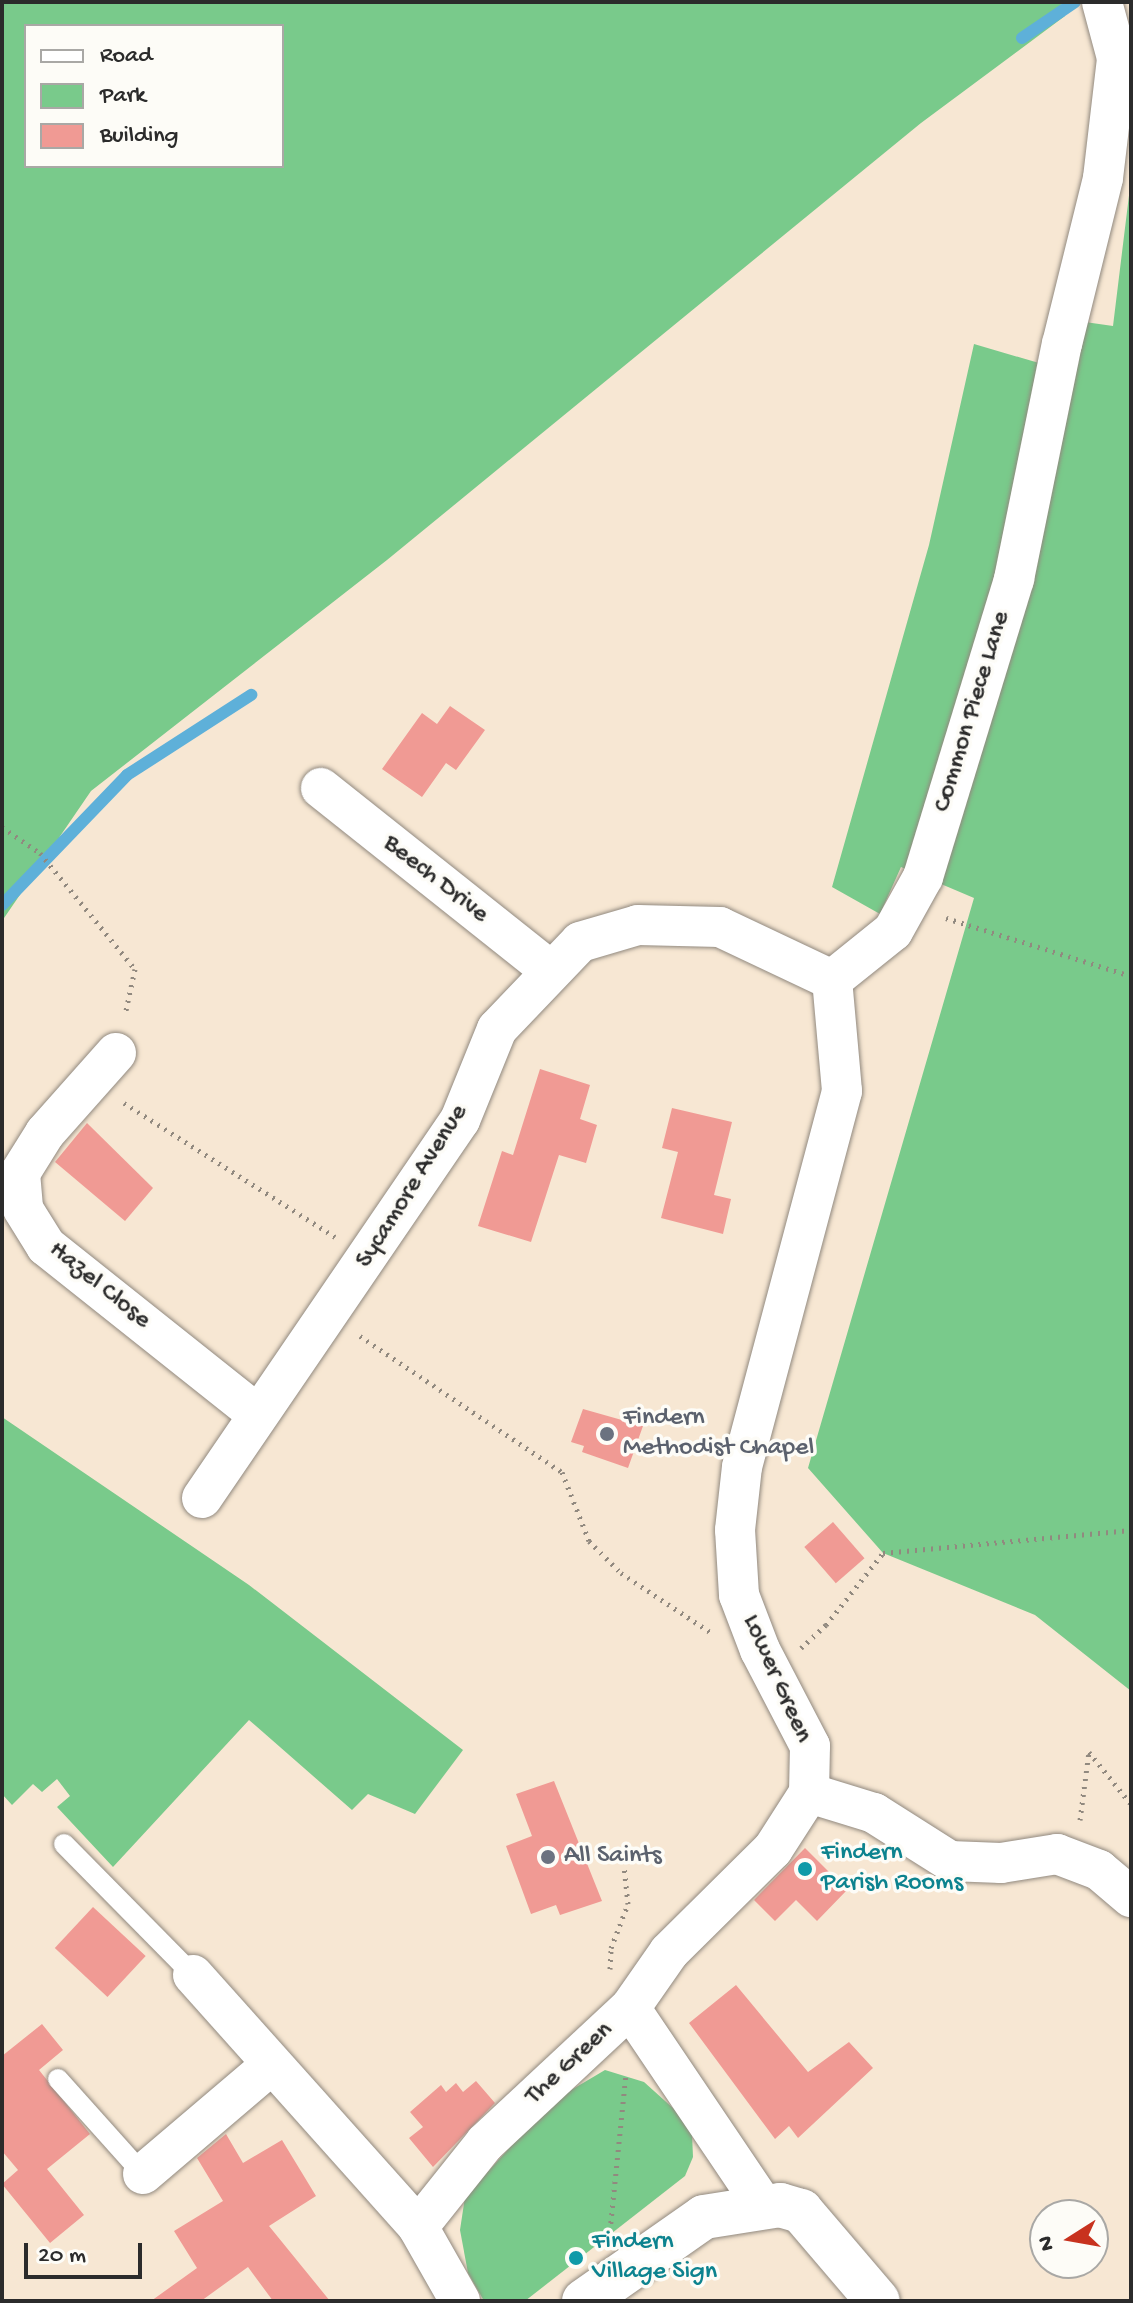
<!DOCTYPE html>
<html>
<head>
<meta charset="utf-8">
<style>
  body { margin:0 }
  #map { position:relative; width:1133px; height:2303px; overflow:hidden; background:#f7e7d3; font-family:"Gochi Hand",sans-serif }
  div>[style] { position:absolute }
  .green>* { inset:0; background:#79ca8b }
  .stream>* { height:12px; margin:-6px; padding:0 6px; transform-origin:6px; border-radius:6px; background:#5eb0d9 }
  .building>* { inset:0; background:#f09a94; transform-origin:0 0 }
  .path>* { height:5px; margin-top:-2.5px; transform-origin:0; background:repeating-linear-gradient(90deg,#91897f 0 2px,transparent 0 8px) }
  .roads { filter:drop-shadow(0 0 2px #91897f) drop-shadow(0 0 2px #91897f) }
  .service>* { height:20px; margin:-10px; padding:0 10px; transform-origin:10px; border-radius:10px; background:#fff }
  .minor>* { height:40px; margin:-20px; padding:0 20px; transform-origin:20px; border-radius:20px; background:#fff }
  .tertiary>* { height:44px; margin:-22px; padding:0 22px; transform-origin:22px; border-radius:22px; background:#fff }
  .dots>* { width:22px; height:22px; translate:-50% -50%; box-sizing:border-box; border:4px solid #fdfcf7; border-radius:50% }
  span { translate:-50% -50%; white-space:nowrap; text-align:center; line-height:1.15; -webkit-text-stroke:7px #fdfcf7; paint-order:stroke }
  .street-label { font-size:26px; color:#2b2b2b }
  .worship-label { font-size:26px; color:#5b616d }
  .left { translate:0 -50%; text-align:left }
  .culture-label { font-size:26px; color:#0d838f }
  .frame { position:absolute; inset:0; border:4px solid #2b2b2b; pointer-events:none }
  .legend { position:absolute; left:24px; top:24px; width:260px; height:144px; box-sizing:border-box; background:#fdfcf7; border:2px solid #a9a8a5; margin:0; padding:10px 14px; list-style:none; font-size:24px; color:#2b2b2b }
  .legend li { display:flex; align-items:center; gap:16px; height:40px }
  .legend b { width:40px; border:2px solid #a9a8a5 }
  .north { position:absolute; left:1029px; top:2199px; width:80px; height:80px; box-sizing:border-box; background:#fdfcf7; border:2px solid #a9a8a5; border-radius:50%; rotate:259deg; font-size:22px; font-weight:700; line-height:32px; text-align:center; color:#2b2b2b }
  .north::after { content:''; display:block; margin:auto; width:28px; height:36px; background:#c8321e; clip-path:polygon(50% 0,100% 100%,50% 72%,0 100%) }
  .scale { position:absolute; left:24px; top:2243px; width:118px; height:36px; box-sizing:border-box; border:4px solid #2b2b2b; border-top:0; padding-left:10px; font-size:24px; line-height:28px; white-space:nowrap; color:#2b2b2b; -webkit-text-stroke:6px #fdfcf7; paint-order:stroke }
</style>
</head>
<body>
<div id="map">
  <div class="green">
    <div style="clip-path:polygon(evenodd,2px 2px,1060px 2px,1065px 16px,921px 123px,387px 560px,91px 791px,2px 921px,2px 2px,282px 26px,282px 166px,26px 166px,26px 26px,282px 26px)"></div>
    <div style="clip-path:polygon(1131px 179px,1131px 1691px,1035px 1615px,883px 1553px,808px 1468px,974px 898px,901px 867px,880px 914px,832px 887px,929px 545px,974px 344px,1073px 373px,1078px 321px,1113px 326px)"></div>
    <div style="clip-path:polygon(2px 1417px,249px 1585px,463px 1750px,415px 1814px,368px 1794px,352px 1810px,249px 1720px,113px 1867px,57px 1807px,70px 1796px,57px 1779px,42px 1792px,33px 1784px,12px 1805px,2px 1794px)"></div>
    <div style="clip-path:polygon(605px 2070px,644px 2082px,674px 2109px,692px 2134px,693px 2157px,685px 2176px,525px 2301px,484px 2301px,468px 2273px,460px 2230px,465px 2197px,551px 2102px)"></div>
  </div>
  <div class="stream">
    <div style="left:1022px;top:38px;width:64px;rotate:-34.2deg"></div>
    <div style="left:2px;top:905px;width:180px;rotate:-46.1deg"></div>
    <div style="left:127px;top:775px;width:148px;rotate:-32.8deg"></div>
  </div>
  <div class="building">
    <div style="clip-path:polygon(450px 706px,485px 730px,456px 770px,446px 763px,422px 797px,382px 769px,422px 713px,437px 724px)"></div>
    <div style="clip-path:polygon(540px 1069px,590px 1085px,580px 1119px,597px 1125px,586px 1163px,559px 1155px,531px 1242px,478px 1226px,502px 1151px,513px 1155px)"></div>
    <div style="clip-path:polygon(672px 1108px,732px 1122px,714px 1195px,731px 1199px,723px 1234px,661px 1218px,678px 1152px,662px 1148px)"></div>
    <div style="clip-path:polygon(87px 1123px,153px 1188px,125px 1221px,55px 1162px)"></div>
    <div style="clip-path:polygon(583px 1409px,643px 1426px,628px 1468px,582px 1452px,584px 1446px,571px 1442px)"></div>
    <div style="left:833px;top:1522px;width:48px;height:38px;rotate:49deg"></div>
    <div style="clip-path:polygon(554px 1781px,602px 1901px,560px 1915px,556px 1905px,531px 1914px,506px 1846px,532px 1836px,516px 1794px)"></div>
    <div style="clip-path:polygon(805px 1848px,847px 1890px,817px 1921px,796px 1900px,775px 1921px,754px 1900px)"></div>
    <div style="left:93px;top:1907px;width:72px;height:56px;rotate:43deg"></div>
    <div style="clip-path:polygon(736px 1985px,808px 2072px,849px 2042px,873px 2068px,798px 2138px,789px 2126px,775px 2139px,689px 2023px)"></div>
    <div style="clip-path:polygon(42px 2024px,63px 2050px,39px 2070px,90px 2134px,47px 2169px,84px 2215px,50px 2243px,2px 2184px,18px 2170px,2px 2151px,2px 2056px)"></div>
    <div style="clip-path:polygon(476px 2081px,495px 2103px,433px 2167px,409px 2138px,423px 2127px,410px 2112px,441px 2085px,446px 2092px,456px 2083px,463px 2092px)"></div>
    <div style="clip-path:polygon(226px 2134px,243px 2163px,282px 2140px,316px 2196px,269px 2226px,330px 2301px,273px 2301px,248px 2267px,201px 2301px,151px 2301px,197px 2268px,174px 2231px,223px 2201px,197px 2158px)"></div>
  </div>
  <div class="path">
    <div style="left:2px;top:827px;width:46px;rotate:34.4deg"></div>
    <div style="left:40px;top:853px;width:150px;rotate:50.7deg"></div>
    <div style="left:135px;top:969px;width:47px;rotate:102.3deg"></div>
    <div style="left:946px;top:918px;width:191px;rotate:17.4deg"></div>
    <div style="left:124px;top:1103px;width:250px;rotate:32.4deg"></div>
    <div style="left:360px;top:1336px;width:244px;rotate:34deg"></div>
    <div style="left:562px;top:1472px;width:74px;rotate:68.6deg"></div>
    <div style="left:589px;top:1541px;width:45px;rotate:45deg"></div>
    <div style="left:621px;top:1573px;width:107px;rotate:33.5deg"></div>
    <div style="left:801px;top:1648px;width:34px;rotate:-43deg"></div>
    <div style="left:826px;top:1625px;width:92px;rotate:-51.6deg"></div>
    <div style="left:883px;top:1553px;width:249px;rotate:-5.3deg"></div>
    <div style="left:1080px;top:1820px;width:69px;rotate:-82.5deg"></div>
    <div style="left:1089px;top:1752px;width:67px;rotate:51.1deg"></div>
    <div style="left:610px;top:1969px;width:21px;rotate:-87deg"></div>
    <div style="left:611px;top:1948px;width:47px;rotate:-68.9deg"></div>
    <div style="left:628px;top:1904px;width:36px;rotate:-96deg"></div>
    <div style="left:610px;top:2231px;width:158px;rotate:-84.2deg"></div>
  </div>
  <div class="roads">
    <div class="service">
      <div style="left:64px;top:1844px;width:184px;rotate:45.4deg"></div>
      <div style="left:58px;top:2079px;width:127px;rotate:48.2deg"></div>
    </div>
    <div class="minor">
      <div style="left:321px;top:788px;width:293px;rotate:38.5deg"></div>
      <div style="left:116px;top:1053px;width:107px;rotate:131.6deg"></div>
      <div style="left:45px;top:1133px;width:47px;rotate:122deg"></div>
      <div style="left:20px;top:1173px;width:36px;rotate:85deg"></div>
      <div style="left:23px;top:1209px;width:44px;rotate:58.1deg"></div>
      <div style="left:46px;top:1246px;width:270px;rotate:38.5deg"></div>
      <div style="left:202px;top:1498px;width:458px;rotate:-55.7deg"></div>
      <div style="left:460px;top:1120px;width:98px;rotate:-67.9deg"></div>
      <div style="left:497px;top:1029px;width:120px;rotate:-46.3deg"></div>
      <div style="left:580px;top:942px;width:60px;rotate:-16.3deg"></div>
      <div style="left:638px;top:925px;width:82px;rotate:1.4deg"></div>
      <div style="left:720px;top:927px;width:124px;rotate:25.3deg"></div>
      <div style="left:809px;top:1793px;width:68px;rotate:17.1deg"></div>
      <div style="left:874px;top:1813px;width:90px;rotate:32.3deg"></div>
      <div style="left:950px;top:1861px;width:51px;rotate:2.2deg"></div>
      <div style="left:1001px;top:1863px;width:57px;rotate:-9.1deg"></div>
      <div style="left:1057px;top:1854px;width:45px;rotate:20.9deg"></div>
      <div style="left:1099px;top:1870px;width:42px;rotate:40.2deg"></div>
      <div style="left:193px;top:1975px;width:338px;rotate:48.2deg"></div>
      <div style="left:418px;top:2227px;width:85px;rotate:60.4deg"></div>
      <div style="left:630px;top:2008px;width:238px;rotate:56deg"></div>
      <div style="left:143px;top:2174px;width:168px;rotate:-40.4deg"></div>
      <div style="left:418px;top:2227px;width:107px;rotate:-51.4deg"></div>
      <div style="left:485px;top:2143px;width:198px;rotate:-43deg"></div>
      <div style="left:630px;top:2008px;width:68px;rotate:-55.1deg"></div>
      <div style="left:669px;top:1952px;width:146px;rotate:-44.7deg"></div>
      <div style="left:773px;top:1849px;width:67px;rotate:-57.3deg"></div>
      <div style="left:809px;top:1793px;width:47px;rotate:-88.8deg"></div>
      <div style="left:810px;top:1746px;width:108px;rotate:-117.5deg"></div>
      <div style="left:760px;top:1650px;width:59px;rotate:-110.9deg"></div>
      <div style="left:739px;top:1595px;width:65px;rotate:-93.5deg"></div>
      <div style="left:735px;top:1530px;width:63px;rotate:-83.7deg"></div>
      <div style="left:742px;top:1467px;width:389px;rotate:-75.1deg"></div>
      <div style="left:842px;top:1091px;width:111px;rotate:-95.1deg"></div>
      <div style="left:832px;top:980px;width:78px;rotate:-38.8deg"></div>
      <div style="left:893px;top:931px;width:62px;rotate:-60.9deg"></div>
      <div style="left:923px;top:877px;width:312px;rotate:-73deg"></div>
      <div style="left:1014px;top:579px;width:240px;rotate:-78.5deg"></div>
      <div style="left:1062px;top:344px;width:171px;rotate:-76.1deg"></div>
      <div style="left:1103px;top:178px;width:121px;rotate:-83.3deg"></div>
      <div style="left:1117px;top:58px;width:58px;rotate:-105deg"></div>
    </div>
    <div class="tertiary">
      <div style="left:584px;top:2301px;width:146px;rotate:-35deg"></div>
      <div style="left:704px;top:2217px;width:77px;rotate:-9deg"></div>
      <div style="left:780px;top:2205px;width:22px;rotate:16deg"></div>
      <div style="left:801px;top:2211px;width:118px;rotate:49.5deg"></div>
    </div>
  </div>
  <div class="dots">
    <div style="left:607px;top:1434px;background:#6b7280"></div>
    <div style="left:548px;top:1857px;background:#6b7280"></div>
    <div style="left:805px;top:1869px;background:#0f9aa8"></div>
    <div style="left:576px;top:2258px;background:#0f9aa8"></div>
  </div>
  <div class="street-label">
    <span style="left:973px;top:712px;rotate:-73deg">Common Piece Lane</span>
    <span style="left:435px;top:880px;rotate:38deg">Beech Drive</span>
    <span style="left:413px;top:1187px;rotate:-58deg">Sycamore Avenue</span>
    <span style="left:99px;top:1286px;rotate:39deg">Hazel Close</span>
    <span style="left:776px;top:1679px;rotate:66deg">Lower Green</span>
    <span style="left:570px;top:2064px;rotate:-43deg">The Green</span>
  </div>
  <div class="worship-label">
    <span class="left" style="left:623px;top:1434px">Findern<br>Methodist Chapel</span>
    <span class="left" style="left:564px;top:1857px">All Saints</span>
  </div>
  <div class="culture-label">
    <span class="left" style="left:821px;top:1869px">Findern<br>Parish Rooms</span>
    <span class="left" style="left:592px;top:2258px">Findern<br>Village Sign</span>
  </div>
  <div class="frame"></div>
  <ul class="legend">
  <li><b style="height:10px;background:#fff"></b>Road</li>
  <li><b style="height:22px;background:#79ca8b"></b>Park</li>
  <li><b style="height:22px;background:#f09a94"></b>Building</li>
  </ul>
  <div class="north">N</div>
  <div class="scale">20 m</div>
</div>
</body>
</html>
